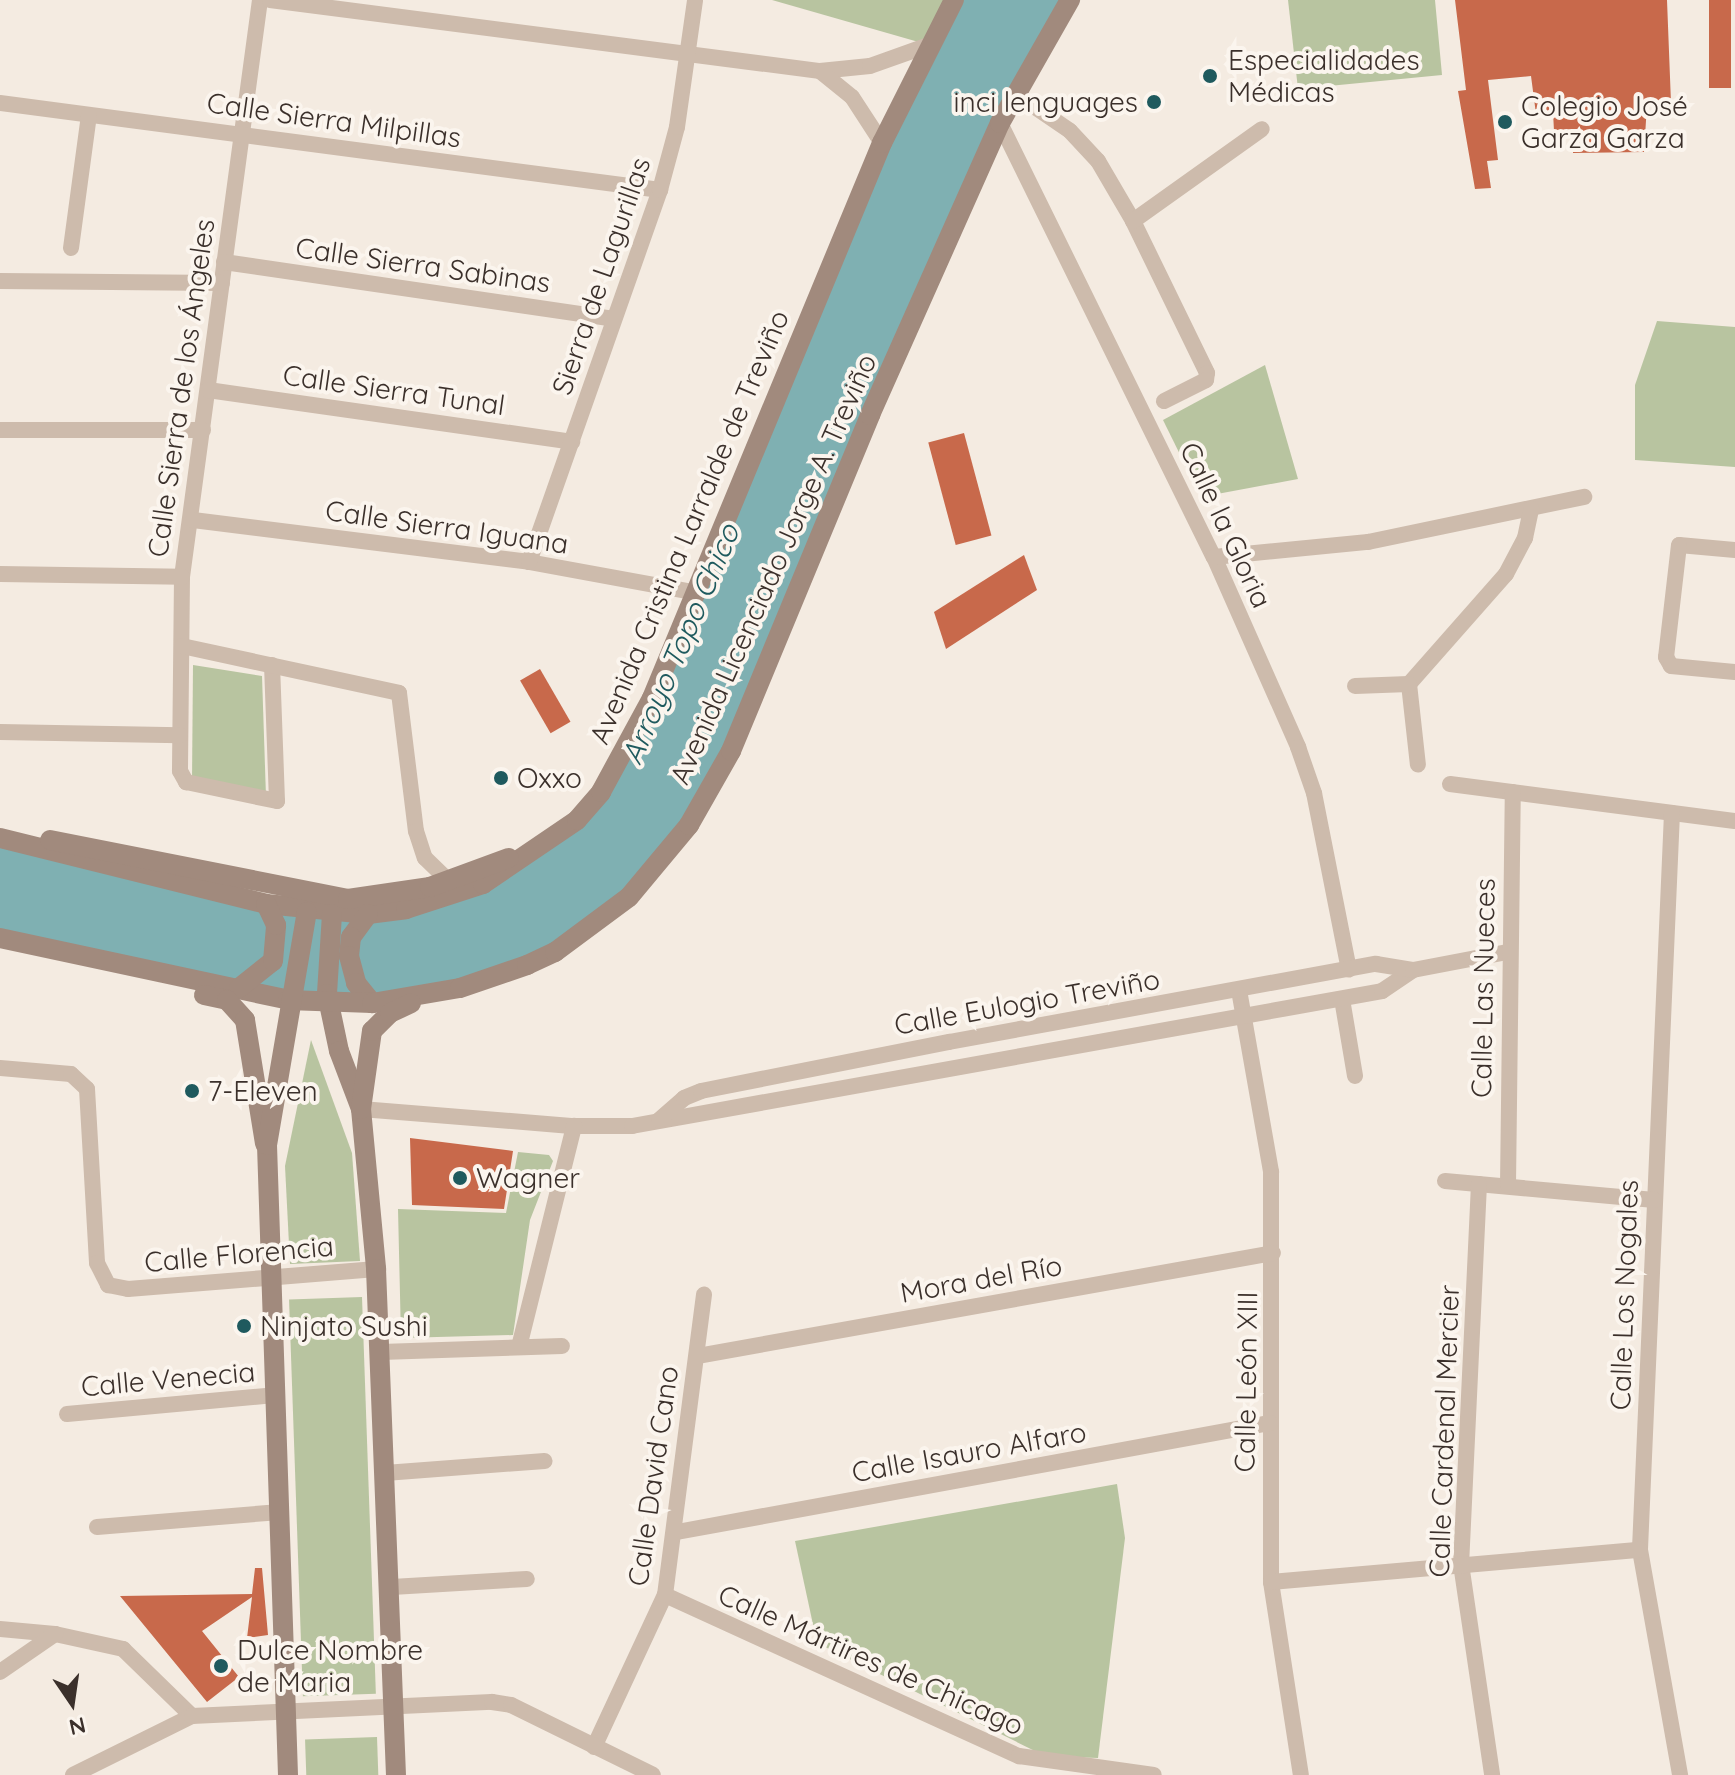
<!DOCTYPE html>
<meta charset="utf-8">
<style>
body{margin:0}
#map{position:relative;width:1735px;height:1775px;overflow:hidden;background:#f4ebe1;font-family:Quicksand,sans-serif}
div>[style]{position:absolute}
.green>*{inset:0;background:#b8c4a0;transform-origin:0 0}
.water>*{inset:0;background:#7fb0b2}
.building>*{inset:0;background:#c8694b;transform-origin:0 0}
.street>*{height:16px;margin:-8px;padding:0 8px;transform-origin:8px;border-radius:8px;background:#cdbbac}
.secondary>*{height:20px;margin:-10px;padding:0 10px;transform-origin:10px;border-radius:10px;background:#a18a7d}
.dots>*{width:22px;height:22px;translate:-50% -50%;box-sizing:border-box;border:4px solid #fbf5ee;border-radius:50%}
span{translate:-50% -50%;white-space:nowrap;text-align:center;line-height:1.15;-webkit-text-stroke:8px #fbf5ee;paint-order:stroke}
.poi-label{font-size:28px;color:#3b302b}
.left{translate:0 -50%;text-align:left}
.right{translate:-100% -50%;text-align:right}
.street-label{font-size:28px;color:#3b302b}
.water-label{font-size:30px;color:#1f5a5e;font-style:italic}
.north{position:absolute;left:32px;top:1663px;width:80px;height:80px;-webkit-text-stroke:6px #fbf5ee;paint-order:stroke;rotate:167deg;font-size:22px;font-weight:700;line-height:32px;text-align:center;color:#3b302b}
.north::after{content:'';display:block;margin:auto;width:28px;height:36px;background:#3b302b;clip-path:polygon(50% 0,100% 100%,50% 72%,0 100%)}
</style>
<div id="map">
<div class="green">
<div style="clip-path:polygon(772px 0,957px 0,929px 45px)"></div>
<div style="clip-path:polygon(1288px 0,1435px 0,1442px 75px,1298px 89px)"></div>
<div style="clip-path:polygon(1657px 321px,1735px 327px,1735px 467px,1635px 460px,1635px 385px)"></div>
<div style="clip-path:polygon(1265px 365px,1298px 479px,1201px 497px,1163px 420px)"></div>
<div style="clip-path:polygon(193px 665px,262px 676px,266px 797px,192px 782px)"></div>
<div style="clip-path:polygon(311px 1040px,352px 1153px,360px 1261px,290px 1264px,285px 1166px)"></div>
<div style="clip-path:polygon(518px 1152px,549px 1155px,553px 1161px,530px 1220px,513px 1335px,401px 1338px,398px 1209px,506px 1213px)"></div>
<div style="left:362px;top:1297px;width:397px;height:73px;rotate:88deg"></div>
<div style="clip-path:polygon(1117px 1484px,1125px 1538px,1098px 1758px,1045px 1756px,817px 1643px,795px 1541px)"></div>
<div style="left:377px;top:1737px;width:38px;height:72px;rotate:88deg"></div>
</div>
<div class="water">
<div style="clip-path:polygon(954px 0,1070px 0,1042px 44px,731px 751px,629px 897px,514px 970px,328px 1003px,0 938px,0 838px,266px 904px,462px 893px,601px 792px)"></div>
</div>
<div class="building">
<div style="clip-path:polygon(1455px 0,1667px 0,1671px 103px,1647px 105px,1644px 152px,1573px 153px,1573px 130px,1554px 131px,1553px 112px,1536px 114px,1531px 76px,1488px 80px,1498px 160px,1487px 161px,1491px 188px,1475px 189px,1458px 91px,1466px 90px)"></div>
<div style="left:1709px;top:0;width:22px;height:88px"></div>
<div style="left:964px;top:433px;width:106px;height:37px;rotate:75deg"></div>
<div style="clip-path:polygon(1024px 555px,1037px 590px,946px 649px,934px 612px)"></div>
<div style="left:540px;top:669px;width:61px;height:23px;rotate:60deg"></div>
<div style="clip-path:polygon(410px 1138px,513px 1151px,504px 1209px,412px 1205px)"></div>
<div style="clip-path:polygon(255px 1568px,262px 1568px,268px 1635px,247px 1638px,252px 1597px,202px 1631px,239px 1677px,207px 1702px,120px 1596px,252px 1594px)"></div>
</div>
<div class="street">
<div style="left:260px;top:0;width:582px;rotate:97.7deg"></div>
<div style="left:182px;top:577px;width:194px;rotate:90.6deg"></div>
<div style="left:180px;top:771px;width:13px;rotate:61deg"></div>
<div style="left:186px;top:782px;width:93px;rotate:11.8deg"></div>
<div style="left:277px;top:801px;width:136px;rotate:-92.1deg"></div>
<div style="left:270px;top:0;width:555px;rotate:7.36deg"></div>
<div style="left:820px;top:71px;width:50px;rotate:-5.7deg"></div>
<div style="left:870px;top:66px;width:63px;rotate:-19.6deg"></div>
<div style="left:820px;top:71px;width:41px;rotate:39.1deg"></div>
<div style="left:852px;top:97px;width:55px;rotate:56.9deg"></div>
<div style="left:1016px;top:94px;width:65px;rotate:34.4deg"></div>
<div style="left:1070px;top:131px;width:41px;rotate:47deg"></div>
<div style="left:1098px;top:161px;width:69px;rotate:59.7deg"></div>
<div style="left:1133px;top:221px;width:169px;rotate:64deg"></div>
<div style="left:1207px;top:373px;width:7px;rotate:98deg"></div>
<div style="left:1206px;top:380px;width:47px;rotate:153.4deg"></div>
<div style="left:0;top:103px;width:666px;rotate:7.51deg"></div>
<div style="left:1000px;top:123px;width:484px;rotate:63.8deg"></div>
<div style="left:1214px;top:557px;width:208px;rotate:66.1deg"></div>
<div style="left:1298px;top:747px;width:49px;rotate:70.8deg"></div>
<div style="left:1314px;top:793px;width:180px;rotate:78.8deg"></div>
<div style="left:1133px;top:221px;width:158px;rotate:-35.5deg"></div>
<div style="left:71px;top:248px;width:134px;rotate:-82.3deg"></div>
<div style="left:224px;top:262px;width:394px;rotate:8.3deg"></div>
<div style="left:0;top:281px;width:222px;rotate:0.5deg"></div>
<div style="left:208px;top:390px;width:368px;rotate:8.1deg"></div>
<div style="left:0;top:430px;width:203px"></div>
<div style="left:193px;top:520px;width:339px;rotate:7.1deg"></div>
<div style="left:529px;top:562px;width:167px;rotate:10.4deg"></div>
<div style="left:1735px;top:550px;width:56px;rotate:-174.9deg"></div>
<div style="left:1679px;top:545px;width:113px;rotate:96.6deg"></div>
<div style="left:1666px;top:657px;width:10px;rotate:61deg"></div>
<div style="left:1671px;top:666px;width:64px;rotate:5.4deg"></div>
<div style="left:1214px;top:557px;width:155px;rotate:-5.6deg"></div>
<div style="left:1368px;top:542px;width:221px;rotate:-11.8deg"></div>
<div style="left:529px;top:562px;width:394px;rotate:-70.6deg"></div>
<div style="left:660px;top:190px;width:65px;rotate:-74.9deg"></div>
<div style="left:677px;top:127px;width:128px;rotate:-81.9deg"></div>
<div style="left:0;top:574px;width:182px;rotate:0.9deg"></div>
<div style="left:182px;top:646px;width:222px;rotate:12.2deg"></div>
<div style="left:399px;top:693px;width:139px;rotate:83deg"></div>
<div style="left:416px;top:831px;width:28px;rotate:72deg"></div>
<div style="left:425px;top:858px;width:33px;rotate:44deg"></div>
<div style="left:1409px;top:684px;width:147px;rotate:-48.6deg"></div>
<div style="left:1506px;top:574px;width:41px;rotate:-62.2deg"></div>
<div style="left:1525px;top:538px;width:30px;rotate:-78deg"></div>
<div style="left:1409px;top:684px;width:81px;rotate:83.7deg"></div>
<div style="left:1355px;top:686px;width:54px;rotate:-2.1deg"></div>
<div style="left:0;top:732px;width:180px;rotate:1deg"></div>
<div style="left:1450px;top:784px;width:287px;rotate:7.4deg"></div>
<div style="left:1672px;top:813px;width:738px;rotate:92.49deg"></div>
<div style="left:1640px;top:1550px;width:229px;rotate:79.9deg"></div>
<div style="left:1239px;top:990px;width:185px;rotate:80deg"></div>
<div style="left:1271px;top:1172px;width:410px;rotate:90deg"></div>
<div style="left:1271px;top:1582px;width:195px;rotate:81.2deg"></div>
<div style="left:1342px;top:999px;width:78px;rotate:80.4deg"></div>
<div style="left:0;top:1068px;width:71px;rotate:4.8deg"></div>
<div style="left:71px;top:1074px;width:22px;rotate:43deg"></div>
<div style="left:87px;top:1089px;width:174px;rotate:86.7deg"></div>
<div style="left:97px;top:1263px;width:25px;rotate:63deg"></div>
<div style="left:108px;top:1285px;width:20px;rotate:11deg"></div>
<div style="left:128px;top:1289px;width:249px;rotate:-4.6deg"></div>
<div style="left:361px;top:1109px;width:214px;rotate:4.6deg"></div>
<div style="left:574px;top:1126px;width:58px"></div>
<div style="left:632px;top:1126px;width:762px;rotate:-10.2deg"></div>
<div style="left:1382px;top:991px;width:37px;rotate:-34deg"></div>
<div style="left:659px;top:1120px;width:33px;rotate:-41deg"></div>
<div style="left:684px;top:1098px;width:18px;rotate:-22deg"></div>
<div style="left:701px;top:1091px;width:253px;rotate:-11.2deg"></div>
<div style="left:949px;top:1042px;width:434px;rotate:-10.4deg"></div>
<div style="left:1376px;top:964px;width:37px;rotate:9deg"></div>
<div style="left:1413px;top:970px;width:96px;rotate:-10.8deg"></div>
<div style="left:1445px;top:1181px;width:210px;rotate:5.2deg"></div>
<div style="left:1479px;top:1184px;width:380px;rotate:92.7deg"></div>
<div style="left:1461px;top:1564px;width:213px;rotate:81.6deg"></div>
<div style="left:1508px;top:1185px;width:393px;rotate:-89.3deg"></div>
<div style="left:519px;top:1347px;width:228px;rotate:-76deg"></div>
<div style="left:381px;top:1352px;width:181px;rotate:-1.9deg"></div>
<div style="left:697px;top:1356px;width:585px;rotate:-10.14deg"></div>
<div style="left:67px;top:1414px;width:208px;rotate:-5.2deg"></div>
<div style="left:385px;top:1473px;width:160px;rotate:-4.3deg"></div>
<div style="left:97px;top:1527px;width:184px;rotate:-4.7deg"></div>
<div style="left:677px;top:1532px;width:603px;rotate:-10.42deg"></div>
<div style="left:1271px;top:1582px;width:370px;rotate:-5deg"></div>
<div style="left:392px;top:1587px;width:135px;rotate:-3.4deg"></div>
<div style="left:665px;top:1595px;width:389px;rotate:24.5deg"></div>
<div style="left:1019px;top:1756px;width:136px;rotate:8deg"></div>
<div style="left:0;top:1629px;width:55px;rotate:5.2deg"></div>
<div style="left:55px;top:1634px;width:70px;rotate:12.4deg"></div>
<div style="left:123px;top:1649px;width:96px;rotate:44.2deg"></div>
<div style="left:0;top:1672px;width:67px;rotate:-34.6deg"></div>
<div style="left:594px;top:1747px;width:168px;rotate:-65deg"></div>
<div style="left:665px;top:1595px;width:303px;rotate:-82.6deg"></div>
<div style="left:73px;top:1775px;width:133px;rotate:-26.4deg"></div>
<div style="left:192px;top:1716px;width:300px;rotate:-2.7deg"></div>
<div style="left:492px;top:1702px;width:19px;rotate:9deg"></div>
<div style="left:511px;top:1705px;width:158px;rotate:26.2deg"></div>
</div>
<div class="secondary">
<div style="left:0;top:838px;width:274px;rotate:13.9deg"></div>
<div style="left:266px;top:904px;width:102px;rotate:5.6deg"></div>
<div style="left:368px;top:914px;width:38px;rotate:-7deg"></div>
<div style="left:406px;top:909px;width:81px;rotate:-18deg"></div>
<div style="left:483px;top:884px;width:114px;rotate:-34.2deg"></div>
<div style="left:577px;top:820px;width:37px;rotate:-49deg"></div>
<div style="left:601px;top:792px;width:107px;rotate:-61.5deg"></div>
<div style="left:652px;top:698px;width:601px;rotate:-67.49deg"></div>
<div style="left:882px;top:143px;width:160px;rotate:-63.3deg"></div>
<div style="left:50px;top:840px;width:304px;rotate:11.2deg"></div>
<div style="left:348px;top:899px;width:83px;rotate:-8.3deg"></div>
<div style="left:430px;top:887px;width:84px;rotate:-20.2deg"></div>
<div style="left:332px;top:914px;width:80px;rotate:93.6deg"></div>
<div style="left:327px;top:994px;width:58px;rotate:78.1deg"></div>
<div style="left:339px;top:1051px;width:62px;rotate:69.2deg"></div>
<div style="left:361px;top:1109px;width:161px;rotate:84.6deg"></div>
<div style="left:376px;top:1269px;width:506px;rotate:87.74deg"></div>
<div style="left:368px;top:914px;width:29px;rotate:126deg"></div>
<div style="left:351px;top:937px;width:19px;rotate:96deg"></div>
<div style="left:349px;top:956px;width:28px;rotate:75deg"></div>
<div style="left:356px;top:983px;width:26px;rotate:51deg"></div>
<div style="left:0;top:938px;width:295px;rotate:12.1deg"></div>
<div style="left:288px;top:1000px;width:84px;rotate:2deg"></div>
<div style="left:372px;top:1003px;width:89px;rotate:-9.7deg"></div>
<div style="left:460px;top:988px;width:71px;rotate:-18.9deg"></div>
<div style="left:527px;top:965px;width:31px;rotate:-25deg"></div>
<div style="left:555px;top:952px;width:92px;rotate:-36.6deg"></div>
<div style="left:629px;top:897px;width:94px;rotate:-50.2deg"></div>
<div style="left:689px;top:825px;width:85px;rotate:-60.4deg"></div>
<div style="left:731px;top:751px;width:364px;rotate:-67.5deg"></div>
<div style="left:870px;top:415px;width:320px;rotate:-66deg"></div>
<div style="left:1000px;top:123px;width:142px;rotate:-60.4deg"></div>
<div style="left:239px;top:988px;width:43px;rotate:-38.5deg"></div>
<div style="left:273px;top:961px;width:36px;rotate:-85deg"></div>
<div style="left:276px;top:925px;width:23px;rotate:-115deg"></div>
<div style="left:204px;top:995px;width:24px;rotate:12deg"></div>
<div style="left:227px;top:1000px;width:27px;rotate:48deg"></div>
<div style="left:245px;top:1020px;width:125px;rotate:80.8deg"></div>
<div style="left:361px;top:1109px;width:79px;rotate:-82deg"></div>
<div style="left:372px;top:1031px;width:25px;rotate:-45deg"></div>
<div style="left:390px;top:1013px;width:23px;rotate:-25deg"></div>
<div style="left:288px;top:1775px;width:630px;rotate:-91.91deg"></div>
<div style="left:267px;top:1145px;width:236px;rotate:-80.3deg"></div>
</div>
<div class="dots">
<div style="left:1210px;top:76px;background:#1f5a5e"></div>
<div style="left:1154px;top:102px;background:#1f5a5e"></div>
<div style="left:1505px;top:122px;background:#1f5a5e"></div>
<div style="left:501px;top:778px;background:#1f5a5e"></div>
<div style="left:192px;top:1091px;background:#1f5a5e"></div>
<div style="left:460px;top:1178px;background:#1f5a5e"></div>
<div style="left:244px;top:1326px;background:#1f5a5e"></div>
<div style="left:221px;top:1666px;background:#1f5a5e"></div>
</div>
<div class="poi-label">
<span class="left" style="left:1228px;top:76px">Especialidades<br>Médicas</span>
<span class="right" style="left:1138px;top:102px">inci lenguages</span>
<span class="left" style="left:1521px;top:122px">Colegio José<br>Garza Garza</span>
<span class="left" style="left:517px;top:778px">Oxxo</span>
<span class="left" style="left:208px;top:1091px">7-Eleven</span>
<span class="left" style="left:476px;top:1178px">Wagner</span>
<span class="left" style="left:260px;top:1326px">Ninjato Sushi</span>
<span class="left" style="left:237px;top:1666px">Dulce Nombre<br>de Maria</span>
</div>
<div class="street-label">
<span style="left:334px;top:120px;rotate:8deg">Calle Sierra Milpillas</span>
<span style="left:423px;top:265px;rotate:8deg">Calle Sierra Sabinas</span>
<span style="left:601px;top:276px;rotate:-71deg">Sierra de Lagurillas</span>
<span style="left:181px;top:388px;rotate:-82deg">Calle Sierra de los Ángeles</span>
<span style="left:394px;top:390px;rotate:8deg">Calle Sierra Tunal</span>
<span style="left:1226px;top:525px;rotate:65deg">Calle la Gloria</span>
<span style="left:447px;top:527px;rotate:8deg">Calle Sierra Iguana</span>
<span style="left:689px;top:527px;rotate:-67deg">Avenida Cristina Larralde de Treviño</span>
<span style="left:773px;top:569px;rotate:-66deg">Avenida Licenciado Jorge A. Treviño</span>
<span style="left:1483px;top:988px;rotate:-89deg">Calle Las Nueces</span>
<span style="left:1027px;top:1002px;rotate:-10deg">Calle Eulogio Treviño</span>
<span style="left:239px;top:1254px;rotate:-5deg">Calle Florencia</span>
<span style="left:981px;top:1279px;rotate:-10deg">Mora del Río</span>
<span style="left:1624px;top:1295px;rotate:-88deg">Calle Los Nogales</span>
<span style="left:168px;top:1379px;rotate:-5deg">Calle Venecia</span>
<span style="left:1246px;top:1382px;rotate:-89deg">Calle León XIII</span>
<span style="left:1444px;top:1431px;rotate:-88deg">Calle Cardenal Mercier</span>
<span style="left:969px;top:1452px;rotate:-10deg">Calle Isauro Alfaro</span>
<span style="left:653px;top:1476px;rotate:-82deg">Calle David Cano</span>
<span style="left:871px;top:1660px;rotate:24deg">Calle Mártires de Chicago</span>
</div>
<div class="water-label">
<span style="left:680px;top:644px;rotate:-67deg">Arroyo Topo Chico</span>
</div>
<div class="north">N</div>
</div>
